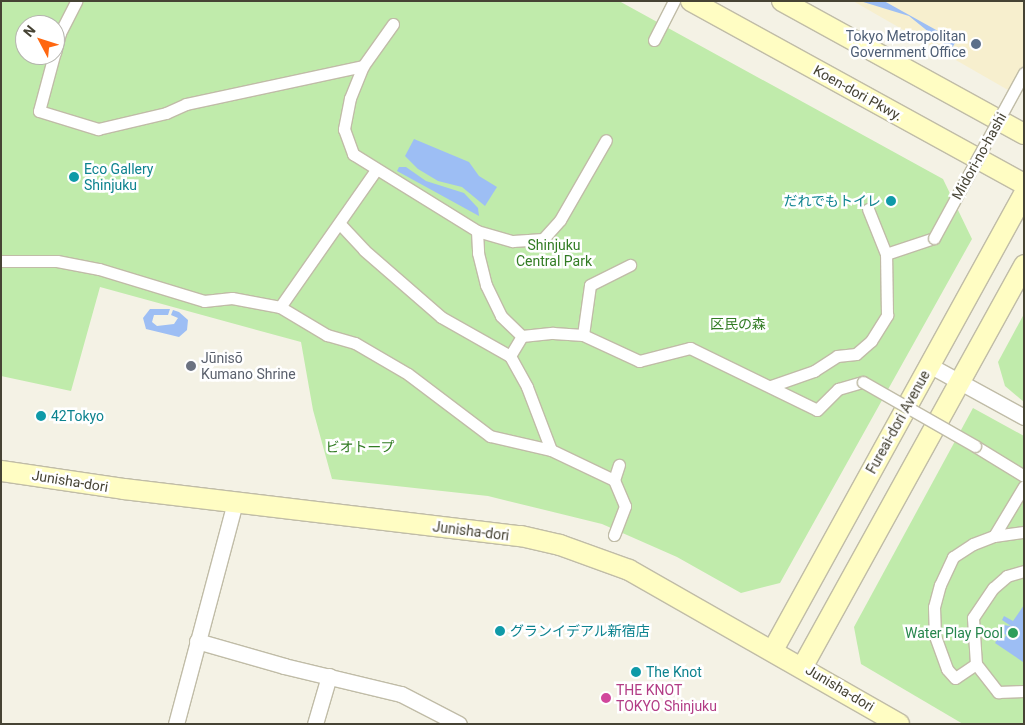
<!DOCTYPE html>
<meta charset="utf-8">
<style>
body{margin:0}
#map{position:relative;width:1025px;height:725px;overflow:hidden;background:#f4f2e5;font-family:Roboto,"Noto Sans JP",sans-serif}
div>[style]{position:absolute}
.commercial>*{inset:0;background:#f7efce}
.green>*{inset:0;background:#c0ebab}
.water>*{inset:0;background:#9dbef4}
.roads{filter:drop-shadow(1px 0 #c0bca7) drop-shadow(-1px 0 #c0bca7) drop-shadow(0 1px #c0bca7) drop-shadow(0 -1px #c0bca7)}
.pedestrian>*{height:11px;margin:-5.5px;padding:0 5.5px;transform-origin:5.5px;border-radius:5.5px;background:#fff}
.minor>*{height:15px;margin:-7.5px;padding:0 7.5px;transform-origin:7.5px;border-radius:7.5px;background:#fff}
.secondary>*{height:20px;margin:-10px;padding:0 10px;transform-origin:10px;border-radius:10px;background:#fffdc3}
.bridges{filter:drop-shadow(1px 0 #c0bca7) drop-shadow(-1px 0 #c0bca7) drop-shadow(0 1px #c0bca7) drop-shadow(0 -1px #c0bca7)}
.pedestrian-bridge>*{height:11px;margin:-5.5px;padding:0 5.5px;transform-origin:5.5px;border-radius:5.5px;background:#fff}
.dots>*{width:14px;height:14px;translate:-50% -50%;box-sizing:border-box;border:2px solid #fff;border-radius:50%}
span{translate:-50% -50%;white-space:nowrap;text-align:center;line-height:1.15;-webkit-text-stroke:5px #fff;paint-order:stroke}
.service-label{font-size:14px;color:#4e5e75}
.right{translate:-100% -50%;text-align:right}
.street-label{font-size:14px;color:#464334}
.culture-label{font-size:14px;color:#0d838f}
.left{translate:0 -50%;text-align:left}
.park-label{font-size:14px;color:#327c24}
.worship-label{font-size:14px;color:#5b616d}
.leisure-label{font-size:14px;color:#27864d}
.hotel-label{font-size:14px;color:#b23c85}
.frame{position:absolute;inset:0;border:2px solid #464334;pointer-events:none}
.north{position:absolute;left:15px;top:15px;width:50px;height:50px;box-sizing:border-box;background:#fff;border:1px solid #b5b4ae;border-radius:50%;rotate:310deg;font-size:14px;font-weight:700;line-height:20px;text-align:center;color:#464334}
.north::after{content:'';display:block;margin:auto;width:18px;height:22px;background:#ff6710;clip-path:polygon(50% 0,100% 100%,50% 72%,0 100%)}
</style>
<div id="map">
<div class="commercial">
<div style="clip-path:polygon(853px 1px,1024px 1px,1024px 86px,1008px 90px)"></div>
</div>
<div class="green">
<div style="clip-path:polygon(evenodd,1px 1px,619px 1px,943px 179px,972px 239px,780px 583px,741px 593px,677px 557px,602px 524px,488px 496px,332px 479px,313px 410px,301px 342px,100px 287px,71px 391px,1px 376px,1px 1px,25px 25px,55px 25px,55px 55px,25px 55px,25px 25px)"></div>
<div style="clip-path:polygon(1024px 314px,1024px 402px,1005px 386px,998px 362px)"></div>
<div style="clip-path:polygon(973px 408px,1024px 436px,1024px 724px,963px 724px,861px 664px,854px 627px)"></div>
</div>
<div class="water">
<div style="clip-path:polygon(860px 1px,884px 1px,956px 41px,951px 50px,909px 16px)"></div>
<div style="clip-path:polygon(414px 139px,469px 162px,479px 176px,497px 187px,485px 206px,462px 187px,438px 181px,418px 169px,405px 156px)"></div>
<div style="clip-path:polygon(399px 167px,406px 167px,426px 181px,464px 193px,478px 208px,479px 216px,397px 171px)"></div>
<div style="clip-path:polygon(150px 309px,170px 309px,168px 315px,154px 315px,152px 322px,157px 326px,174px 324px,178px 318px,171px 315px,173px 310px,179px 312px,188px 320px,187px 330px,179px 337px,146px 329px,143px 318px)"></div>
<div style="clip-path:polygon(1024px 605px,1024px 661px,1023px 662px,995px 643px,999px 636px,1004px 639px,1006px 635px,999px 631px,1003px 625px,1011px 626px,1002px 620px,1004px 616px,1013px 621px)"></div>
</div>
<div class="roads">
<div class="pedestrian">
<div style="left:393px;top:24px;width:52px;rotate:125.5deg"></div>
<div style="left:363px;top:66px;width:35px;rotate:112deg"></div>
<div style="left:350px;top:98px;width:32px;rotate:101deg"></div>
<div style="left:344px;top:129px;width:27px;rotate:70deg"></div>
<div style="left:353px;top:154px;width:146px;rotate:31.8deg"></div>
<div style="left:477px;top:231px;width:37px;rotate:16deg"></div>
<div style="left:513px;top:241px;width:30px;rotate:-4deg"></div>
<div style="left:543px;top:239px;width:25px;rotate:-48deg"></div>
<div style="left:560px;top:220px;width:92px;rotate:-60.1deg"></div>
<div style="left:654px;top:40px;width:44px;rotate:-62.9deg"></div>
<div style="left:55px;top:53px;width:21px;rotate:-76deg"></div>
<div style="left:60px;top:33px;width:36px;rotate:-63deg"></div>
<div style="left:54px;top:55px;width:58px;rotate:105deg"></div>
<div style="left:39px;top:111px;width:62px;rotate:17deg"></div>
<div style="left:98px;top:129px;width:70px;rotate:-13.2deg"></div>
<div style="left:166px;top:113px;width:22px;rotate:-24deg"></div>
<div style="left:186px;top:104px;width:181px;rotate:-12.1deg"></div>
<div style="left:868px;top:209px;width:48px;rotate:68.2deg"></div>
<div style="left:886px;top:254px;width:51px;rotate:-18.4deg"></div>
<div style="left:340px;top:224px;width:35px;rotate:47deg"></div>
<div style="left:364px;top:250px;width:102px;rotate:41deg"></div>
<div style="left:441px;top:317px;width:79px;rotate:29.5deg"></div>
<div style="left:510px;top:356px;width:35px;rotate:61deg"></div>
<div style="left:527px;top:387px;width:67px;rotate:69.1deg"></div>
<div style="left:477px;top:231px;width:22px;rotate:87deg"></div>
<div style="left:478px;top:253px;width:33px;rotate:76deg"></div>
<div style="left:486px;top:285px;width:34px;rotate:64deg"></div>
<div style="left:501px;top:316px;width:29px;rotate:44deg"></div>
<div style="left:522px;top:336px;width:31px;rotate:-6deg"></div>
<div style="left:553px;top:333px;width:30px;rotate:4deg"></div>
<div style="left:583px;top:335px;width:62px;rotate:24.9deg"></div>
<div style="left:639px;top:361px;width:53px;rotate:-14.3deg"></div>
<div style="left:690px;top:348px;width:141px;rotate:26deg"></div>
<div style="left:817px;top:410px;width:30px;rotate:-45deg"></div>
<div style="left:838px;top:389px;width:26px;rotate:-16deg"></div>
<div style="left:1px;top:261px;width:56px"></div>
<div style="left:57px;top:261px;width:43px;rotate:10.8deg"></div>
<div style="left:99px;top:269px;width:110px;rotate:16.9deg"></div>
<div style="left:204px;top:301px;width:28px;rotate:-6deg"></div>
<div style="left:232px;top:298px;width:49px;rotate:10.6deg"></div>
<div style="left:280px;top:307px;width:55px;rotate:30.8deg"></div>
<div style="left:327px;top:335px;width:29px;rotate:16deg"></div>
<div style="left:355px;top:343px;width:61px;rotate:30.3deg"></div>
<div style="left:408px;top:374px;width:103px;rotate:37.1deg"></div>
<div style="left:490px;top:436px;width:63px;rotate:12.9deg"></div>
<div style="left:551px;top:450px;width:70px;rotate:25.5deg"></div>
<div style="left:280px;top:307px;width:167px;rotate:-55deg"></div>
<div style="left:583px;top:335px;width:50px;rotate:-82deg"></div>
<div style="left:590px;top:285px;width:45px;rotate:-26.6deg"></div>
<div style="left:510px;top:356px;width:23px;rotate:-59deg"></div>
<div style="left:771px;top:386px;width:46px;rotate:-19.2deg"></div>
<div style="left:814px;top:371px;width:27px;rotate:-33deg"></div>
<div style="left:837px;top:356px;width:19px;rotate:-6deg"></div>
<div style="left:856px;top:354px;width:20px;rotate:-41deg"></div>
<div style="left:871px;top:341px;width:31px;rotate:-58deg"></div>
<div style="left:887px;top:315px;width:61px;rotate:-90.9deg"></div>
<div style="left:975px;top:446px;width:57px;rotate:31.5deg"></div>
<div style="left:614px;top:535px;width:31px;rotate:-69deg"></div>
<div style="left:625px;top:506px;width:28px;rotate:-113deg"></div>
<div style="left:614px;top:480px;width:16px;rotate:-72deg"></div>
<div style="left:994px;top:536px;width:58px;rotate:-59deg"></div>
<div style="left:1024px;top:571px;width:18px;rotate:164deg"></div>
<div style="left:1007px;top:576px;width:18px;rotate:139deg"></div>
<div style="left:993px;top:588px;width:36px;rotate:124deg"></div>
<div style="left:973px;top:618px;width:46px;rotate:86.3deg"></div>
<div style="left:976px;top:664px;width:36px;rotate:52deg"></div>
<div style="left:998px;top:692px;width:26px;rotate:-2deg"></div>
<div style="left:976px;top:664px;width:25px;rotate:146deg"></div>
<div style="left:955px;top:678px;width:12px;rotate:-132deg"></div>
<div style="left:947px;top:669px;width:35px;rotate:-110deg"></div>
<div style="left:935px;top:636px;width:29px;rotate:-92deg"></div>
<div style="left:934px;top:607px;width:23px;rotate:-75deg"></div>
<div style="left:940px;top:585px;width:31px;rotate:-65deg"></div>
<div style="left:953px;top:557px;width:24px;rotate:-33deg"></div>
<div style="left:973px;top:544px;width:22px;rotate:-21deg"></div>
<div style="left:994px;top:536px;width:30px;rotate:-8deg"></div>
</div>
<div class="minor">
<div style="left:929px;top:365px;width:108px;rotate:28.7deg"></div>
<div style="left:197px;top:641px;width:91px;rotate:16deg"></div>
<div style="left:284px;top:666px;width:120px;rotate:13.5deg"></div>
<div style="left:401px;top:694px;width:65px;rotate:27.3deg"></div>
<div style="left:176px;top:724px;width:230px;rotate:-75.1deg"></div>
<div style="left:315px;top:724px;width:50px;rotate:-73.7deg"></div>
</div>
<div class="secondary">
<div style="left:691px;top:1px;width:380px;rotate:28.8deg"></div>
<div style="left:782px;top:1px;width:276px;rotate:28.8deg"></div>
<div style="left:1px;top:471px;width:124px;rotate:8.3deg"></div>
<div style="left:124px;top:489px;width:400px;rotate:6.8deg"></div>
<div style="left:521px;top:536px;width:40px;rotate:13deg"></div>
<div style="left:560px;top:545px;width:73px;rotate:19.9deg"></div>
<div style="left:629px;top:570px;width:311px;rotate:29.7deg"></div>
<div style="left:773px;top:650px;width:521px;rotate:-61.17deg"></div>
<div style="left:803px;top:666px;width:458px;rotate:-61.1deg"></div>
</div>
</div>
<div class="bridges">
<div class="pedestrian-bridge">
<div style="left:934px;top:238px;width:188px;rotate:-61.4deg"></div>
<div style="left:863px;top:382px;width:129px;rotate:29.7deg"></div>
</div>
</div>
<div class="dots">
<div style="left:976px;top:44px;background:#5c6f8a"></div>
<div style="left:74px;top:177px;background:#0f9aa8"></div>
<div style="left:891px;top:201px;background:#0f9aa8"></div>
<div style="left:191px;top:366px;background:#6b7280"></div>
<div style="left:41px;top:416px;background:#0f9aa8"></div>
<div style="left:500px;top:631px;background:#0f9aa8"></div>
<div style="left:1013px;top:633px;background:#2e9e5b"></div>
<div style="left:636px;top:672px;background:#0f9aa8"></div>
<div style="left:606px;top:698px;background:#d1479c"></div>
</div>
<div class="service-label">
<span class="right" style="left:966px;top:44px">Tokyo Metropolitan<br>Government Office</span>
</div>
<div class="street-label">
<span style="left:858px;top:93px;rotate:29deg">Koen-dori Pkwy.</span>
<span style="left:979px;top:156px;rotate:-61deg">Midori-no-hashi</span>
<span style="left:898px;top:422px;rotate:-61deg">Fureai-dori Avenue</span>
<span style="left:70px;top:481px;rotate:9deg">Junisha-dori</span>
<span style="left:471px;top:531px;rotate:7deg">Junisha-dori</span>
<span style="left:840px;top:688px;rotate:31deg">Junisha-dori</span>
</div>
<div class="culture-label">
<span class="left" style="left:84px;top:177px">Eco Gallery<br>Shinjuku</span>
<span class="right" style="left:881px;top:201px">だれでもトイレ</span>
<span class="left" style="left:51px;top:416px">42Tokyo</span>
<span class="left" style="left:510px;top:631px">グランイデアル新宿店</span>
<span class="left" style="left:646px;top:672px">The Knot</span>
</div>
<div class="park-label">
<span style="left:554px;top:253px">Shinjuku<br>Central Park</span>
<span style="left:738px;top:324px">区民の森</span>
<span style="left:360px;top:447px">ビオトープ</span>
</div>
<div class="worship-label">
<span class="left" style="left:201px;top:366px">Jūnisō<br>Kumano Shrine</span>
</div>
<div class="leisure-label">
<span class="right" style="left:1003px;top:633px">Water Play Pool</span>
</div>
<div class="hotel-label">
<span class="left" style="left:616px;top:698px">THE KNOT<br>TOKYO Shinjuku</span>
</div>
<div class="frame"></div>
<div class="north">N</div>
</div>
